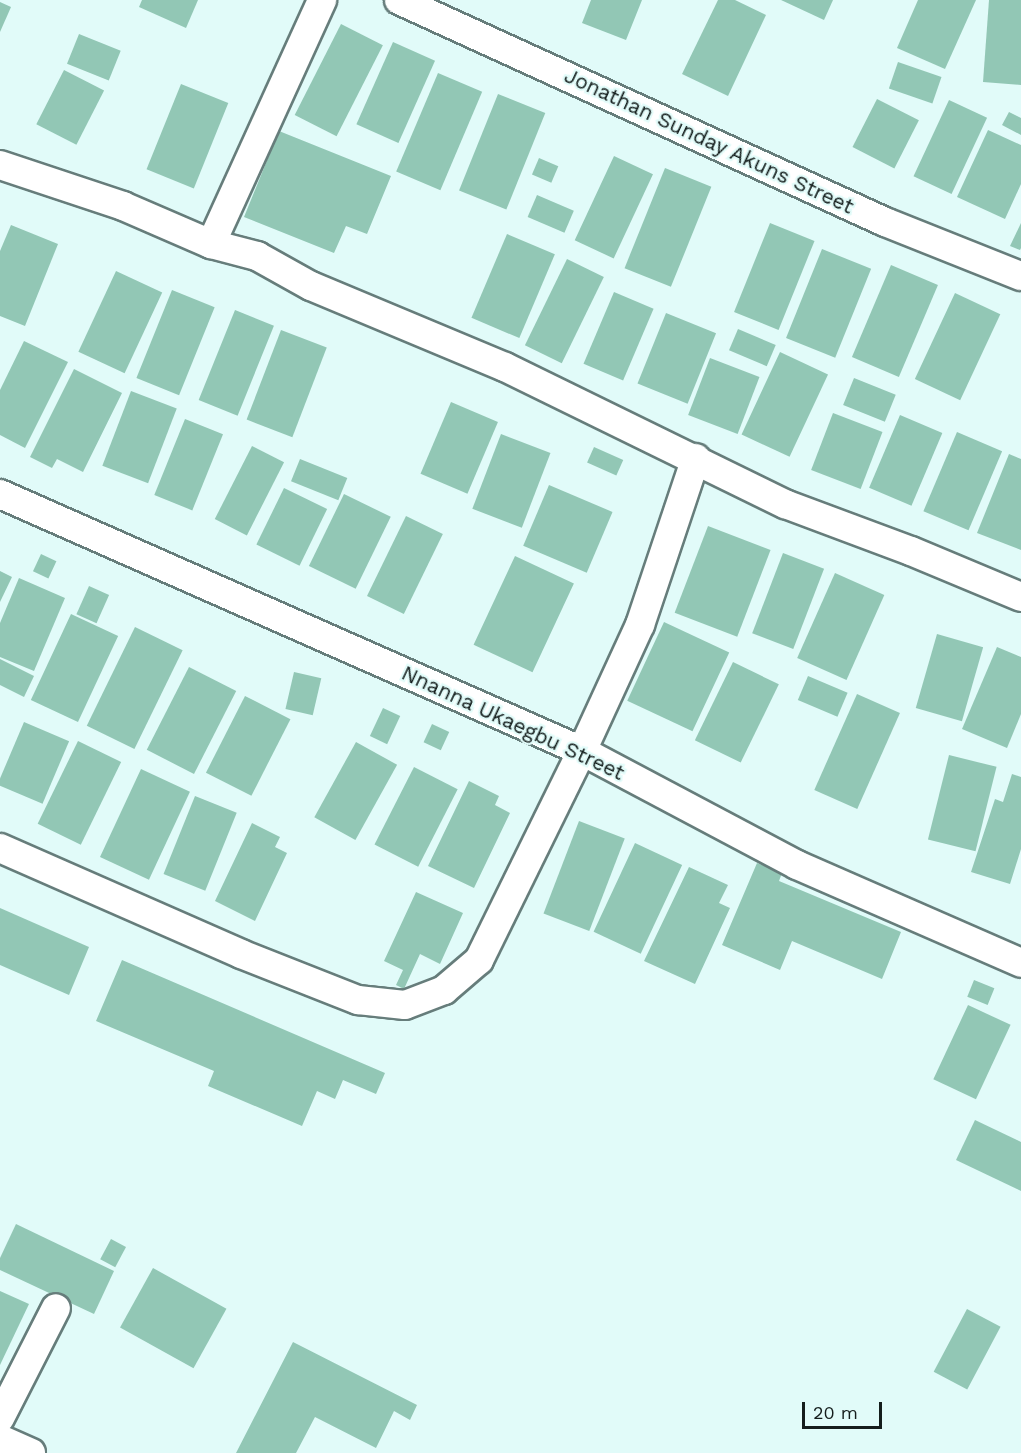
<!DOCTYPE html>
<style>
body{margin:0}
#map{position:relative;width:1021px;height:1453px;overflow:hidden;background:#e1fbf9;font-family:"Work Sans",sans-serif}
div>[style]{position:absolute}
.building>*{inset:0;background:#92c7b5;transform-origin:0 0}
.roads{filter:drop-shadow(2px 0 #667d7b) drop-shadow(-2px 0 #667d7b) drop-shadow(0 2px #667d7b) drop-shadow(0 -2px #667d7b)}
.minor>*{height:28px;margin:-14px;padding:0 14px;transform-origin:14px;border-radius:14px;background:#fff}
span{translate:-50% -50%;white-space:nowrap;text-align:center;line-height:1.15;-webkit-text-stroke:4.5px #e1fbf9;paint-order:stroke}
.street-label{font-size:21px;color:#141d1c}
.scale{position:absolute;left:802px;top:1402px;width:80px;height:27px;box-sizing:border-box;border:3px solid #141d1c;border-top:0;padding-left:8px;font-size:18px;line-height:21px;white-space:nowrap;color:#141d1c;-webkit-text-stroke:4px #e1fbf9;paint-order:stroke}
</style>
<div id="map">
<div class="building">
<div style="clip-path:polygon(142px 0,198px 0,186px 28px,139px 7px)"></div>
<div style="clip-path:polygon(591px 0,642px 0,626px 40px,582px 23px)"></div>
<div style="clip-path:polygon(718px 0,735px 0,766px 15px,728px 96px,682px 74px)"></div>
<div style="clip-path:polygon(781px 0,833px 0,824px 20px)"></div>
<div style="clip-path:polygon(918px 0,976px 0,945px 69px,897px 48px)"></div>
<div style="clip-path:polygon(989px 0,1021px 0,1021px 85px,983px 82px)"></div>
<div style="clip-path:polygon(0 2px,11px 7px,0 32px)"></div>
<div style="left:341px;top:24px;width:47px;height:102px;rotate:27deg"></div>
<div style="left:79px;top:34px;width:45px;height:32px;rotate:22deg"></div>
<div style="left:393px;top:42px;width:46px;height:90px;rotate:24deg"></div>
<div style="left:898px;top:62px;width:46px;height:28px;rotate:19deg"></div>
<div style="left:64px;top:70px;width:45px;height:61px;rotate:27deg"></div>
<div style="left:438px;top:73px;width:48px;height:107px;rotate:23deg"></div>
<div style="left:181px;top:84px;width:51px;height:92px;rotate:22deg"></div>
<div style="left:498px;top:94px;width:51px;height:104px;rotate:22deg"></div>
<div style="left:877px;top:99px;width:47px;height:54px;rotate:27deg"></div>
<div style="left:949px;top:100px;width:42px;height:84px;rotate:25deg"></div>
<div style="clip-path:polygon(1009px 112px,1021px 118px,1021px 135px,1002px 125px)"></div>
<div style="clip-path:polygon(988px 130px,1021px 145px,1021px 184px,1005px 219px,957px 197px)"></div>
<div style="clip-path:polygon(279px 131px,391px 176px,367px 234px,346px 226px,334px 253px,244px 217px)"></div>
<div style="left:614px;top:156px;width:43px;height:93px;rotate:25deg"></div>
<div style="left:539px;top:158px;width:21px;height:18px;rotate:23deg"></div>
<div style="left:665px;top:168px;width:50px;height:108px;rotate:22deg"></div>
<div style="left:537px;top:195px;width:40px;height:24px;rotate:23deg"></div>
<div style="left:770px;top:223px;width:48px;height:96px;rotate:22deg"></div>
<div style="clip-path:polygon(1021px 223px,1021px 248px,1020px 250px,1010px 246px)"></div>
<div style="clip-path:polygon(11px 225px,58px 244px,25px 326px,0 316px,0 251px)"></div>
<div style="left:507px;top:234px;width:52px;height:91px;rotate:23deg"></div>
<div style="left:822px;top:249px;width:53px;height:96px;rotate:22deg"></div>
<div style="left:567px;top:259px;width:41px;height:96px;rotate:26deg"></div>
<div style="left:891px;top:265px;width:51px;height:100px;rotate:23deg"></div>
<div style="left:116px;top:271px;width:51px;height:89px;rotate:25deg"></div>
<div style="left:172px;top:290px;width:46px;height:95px;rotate:22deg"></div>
<div style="left:614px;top:292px;width:43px;height:78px;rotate:23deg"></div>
<div style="left:955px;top:293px;width:50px;height:95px;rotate:25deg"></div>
<div style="left:235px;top:310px;width:42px;height:97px;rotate:22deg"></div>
<div style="left:666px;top:313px;width:54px;height:76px;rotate:22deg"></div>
<div style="left:738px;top:329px;width:41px;height:23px;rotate:23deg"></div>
<div style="left:281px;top:330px;width:49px;height:96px;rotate:21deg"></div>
<div style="clip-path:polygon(24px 341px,68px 362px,25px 448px,0 435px,0 390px)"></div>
<div style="left:780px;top:352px;width:53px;height:91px;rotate:25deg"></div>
<div style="left:710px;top:358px;width:53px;height:61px;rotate:21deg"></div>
<div style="clip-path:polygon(74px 369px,122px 393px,83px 472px,57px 459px,52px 468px,30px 457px)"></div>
<div style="left:854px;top:378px;width:45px;height:29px;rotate:22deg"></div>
<div style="left:131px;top:391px;width:49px;height:80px;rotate:21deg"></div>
<div style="left:451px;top:402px;width:51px;height:78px;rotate:23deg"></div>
<div style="left:833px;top:413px;width:53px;height:61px;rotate:21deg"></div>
<div style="left:900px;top:415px;width:46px;height:79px;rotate:23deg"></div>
<div style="left:185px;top:419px;width:41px;height:82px;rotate:22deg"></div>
<div style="left:957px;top:432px;width:49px;height:86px;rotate:23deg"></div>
<div style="left:501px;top:434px;width:53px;height:80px;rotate:21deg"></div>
<div style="left:252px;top:446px;width:36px;height:82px;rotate:27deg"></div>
<div style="left:594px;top:447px;width:32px;height:17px;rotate:24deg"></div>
<div style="clip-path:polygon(1009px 454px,1021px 459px,1021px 550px,977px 533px)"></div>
<div style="left:300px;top:459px;width:51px;height:24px;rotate:22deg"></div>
<div style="left:549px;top:485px;width:69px;height:66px;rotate:23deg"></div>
<div style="left:284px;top:488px;width:48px;height:63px;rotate:26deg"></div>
<div style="left:344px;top:494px;width:52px;height:80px;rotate:26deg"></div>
<div style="left:406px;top:516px;width:41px;height:89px;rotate:26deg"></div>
<div style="left:708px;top:526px;width:67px;height:93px;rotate:21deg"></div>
<div style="left:783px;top:553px;width:44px;height:86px;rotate:21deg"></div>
<div style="left:41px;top:554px;width:17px;height:19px;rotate:25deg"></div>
<div style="left:515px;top:556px;width:65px;height:98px;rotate:25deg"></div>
<div style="clip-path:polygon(0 571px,12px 577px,0 602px)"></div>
<div style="left:835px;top:573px;width:54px;height:93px;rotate:24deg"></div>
<div style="clip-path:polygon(19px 578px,65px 598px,34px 671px,0 657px,0 623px)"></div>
<div style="left:89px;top:586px;width:22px;height:31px;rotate:24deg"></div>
<div style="left:71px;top:614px;width:52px;height:95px;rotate:25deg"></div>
<div style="left:664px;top:622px;width:72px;height:87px;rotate:25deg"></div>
<div style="left:135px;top:627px;width:53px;height:110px;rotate:26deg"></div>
<div style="left:937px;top:634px;width:48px;height:77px;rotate:16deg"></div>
<div style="clip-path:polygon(997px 647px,1021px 657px,1021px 714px,1007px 748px,962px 729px)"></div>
<div style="clip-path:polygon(0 659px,34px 676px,24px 697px,0 685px)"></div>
<div style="left:733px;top:662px;width:51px;height:87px;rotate:26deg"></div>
<div style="left:189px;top:667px;width:53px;height:93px;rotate:27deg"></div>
<div style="left:294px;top:672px;width:28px;height:38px;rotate:13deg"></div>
<div style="left:808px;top:676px;width:43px;height:26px;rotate:23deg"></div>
<div style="left:857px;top:694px;width:47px;height:105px;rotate:24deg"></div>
<div style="left:245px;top:696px;width:51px;height:86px;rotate:27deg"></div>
<div style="left:383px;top:708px;width:19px;height:31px;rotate:25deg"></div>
<div style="left:24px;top:722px;width:49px;height:68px;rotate:23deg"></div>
<div style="left:432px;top:724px;width:19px;height:20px;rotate:25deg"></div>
<div style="left:78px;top:741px;width:48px;height:92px;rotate:26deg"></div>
<div style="left:356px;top:742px;width:47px;height:86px;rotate:29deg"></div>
<div style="left:949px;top:755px;width:49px;height:87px;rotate:14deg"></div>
<div style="left:414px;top:767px;width:49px;height:87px;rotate:27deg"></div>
<div style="left:141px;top:769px;width:54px;height:97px;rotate:25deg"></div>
<div style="clip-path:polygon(1012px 774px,1021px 777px,1021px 849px,1010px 884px,971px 872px,995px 799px,1003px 802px)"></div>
<div style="clip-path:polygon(469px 781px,499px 796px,495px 805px,510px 813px,474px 888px,428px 866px)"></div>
<div style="left:195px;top:796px;width:45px;height:84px;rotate:22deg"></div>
<div style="left:579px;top:821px;width:49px;height:99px;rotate:21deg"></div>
<div style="clip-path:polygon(252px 823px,280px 837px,275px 847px,287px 853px,255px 921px,215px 901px)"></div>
<div style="left:635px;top:843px;width:52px;height:98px;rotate:25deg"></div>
<div style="clip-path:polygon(757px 863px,782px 873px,779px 881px,901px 932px,882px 979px,792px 941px,780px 970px,722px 945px)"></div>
<div style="clip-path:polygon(689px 867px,728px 885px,719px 903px,730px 908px,695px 984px,644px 961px)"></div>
<div style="clip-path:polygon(416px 892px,463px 913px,440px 964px,420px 954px,404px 989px,396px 985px,403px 970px,384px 961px)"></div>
<div style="clip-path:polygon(0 908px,89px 947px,69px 995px,0 965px)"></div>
<div style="clip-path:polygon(122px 960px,385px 1073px,376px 1094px,343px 1080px,335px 1099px,317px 1091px,302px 1126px,208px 1086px,214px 1071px,96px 1021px)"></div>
<div style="left:974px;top:980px;width:22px;height:18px;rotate:22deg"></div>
<div style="left:968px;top:1005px;width:47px;height:82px;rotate:25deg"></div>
<div style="clip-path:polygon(975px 1120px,1021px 1142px,1021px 1191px,956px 1160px)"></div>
<div style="clip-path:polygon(16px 1224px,114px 1271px,94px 1314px,0 1270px,0 1258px)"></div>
<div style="left:111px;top:1239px;width:17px;height:23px;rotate:28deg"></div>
<div style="left:153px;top:1268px;width:84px;height:68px;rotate:29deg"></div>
<div style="clip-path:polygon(0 1291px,29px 1304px,0 1365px)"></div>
<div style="left:967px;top:1309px;width:38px;height:71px;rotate:28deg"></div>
<div style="clip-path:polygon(293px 1342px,417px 1405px,410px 1420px,394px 1411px,376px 1448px,315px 1417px,296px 1453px,236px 1453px)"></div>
</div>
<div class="roads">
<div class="minor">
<div style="left:399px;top:0;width:534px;rotate:24.55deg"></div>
<div style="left:885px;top:222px;width:146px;rotate:21.7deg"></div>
<div style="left:0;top:165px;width:130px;rotate:18.4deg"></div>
<div style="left:123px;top:206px;width:96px;rotate:23.4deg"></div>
<div style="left:211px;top:244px;width:48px;rotate:14.6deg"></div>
<div style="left:257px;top:256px;width:62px;rotate:29.1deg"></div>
<div style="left:311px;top:286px;width:210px;rotate:22.7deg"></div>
<div style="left:505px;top:367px;width:312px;rotate:26.1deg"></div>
<div style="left:785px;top:504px;width:134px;rotate:20.5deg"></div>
<div style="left:911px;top:551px;width:119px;rotate:22.7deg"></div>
<div style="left:211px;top:244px;width:268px;rotate:-65.5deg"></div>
<div style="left:0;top:494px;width:636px;rotate:23.83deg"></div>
<div style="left:582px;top:751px;width:243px;rotate:27.9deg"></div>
<div style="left:797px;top:865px;width:244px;rotate:23.6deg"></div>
<div style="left:0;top:848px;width:263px;rotate:23.7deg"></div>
<div style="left:241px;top:954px;width:126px;rotate:21.5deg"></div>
<div style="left:358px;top:1000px;width:47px;rotate:6.1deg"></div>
<div style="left:405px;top:1005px;width:42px;rotate:-21deg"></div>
<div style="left:444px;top:990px;width:46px;rotate:-40.6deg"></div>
<div style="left:479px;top:960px;width:233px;rotate:-63.8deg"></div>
<div style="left:582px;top:751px;width:139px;rotate:-65.3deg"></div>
<div style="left:640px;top:625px;width:176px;rotate:-71.5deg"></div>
<div style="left:0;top:1418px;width:123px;rotate:-63deg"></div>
<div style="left:0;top:1439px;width:34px;rotate:24deg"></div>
</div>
</div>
<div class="street-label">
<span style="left:709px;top:141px;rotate:25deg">Jonathan Sunday Akuns Street</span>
<span style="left:513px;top:723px;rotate:25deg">Nnanna Ukaegbu Street</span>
</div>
<div class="scale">20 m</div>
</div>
